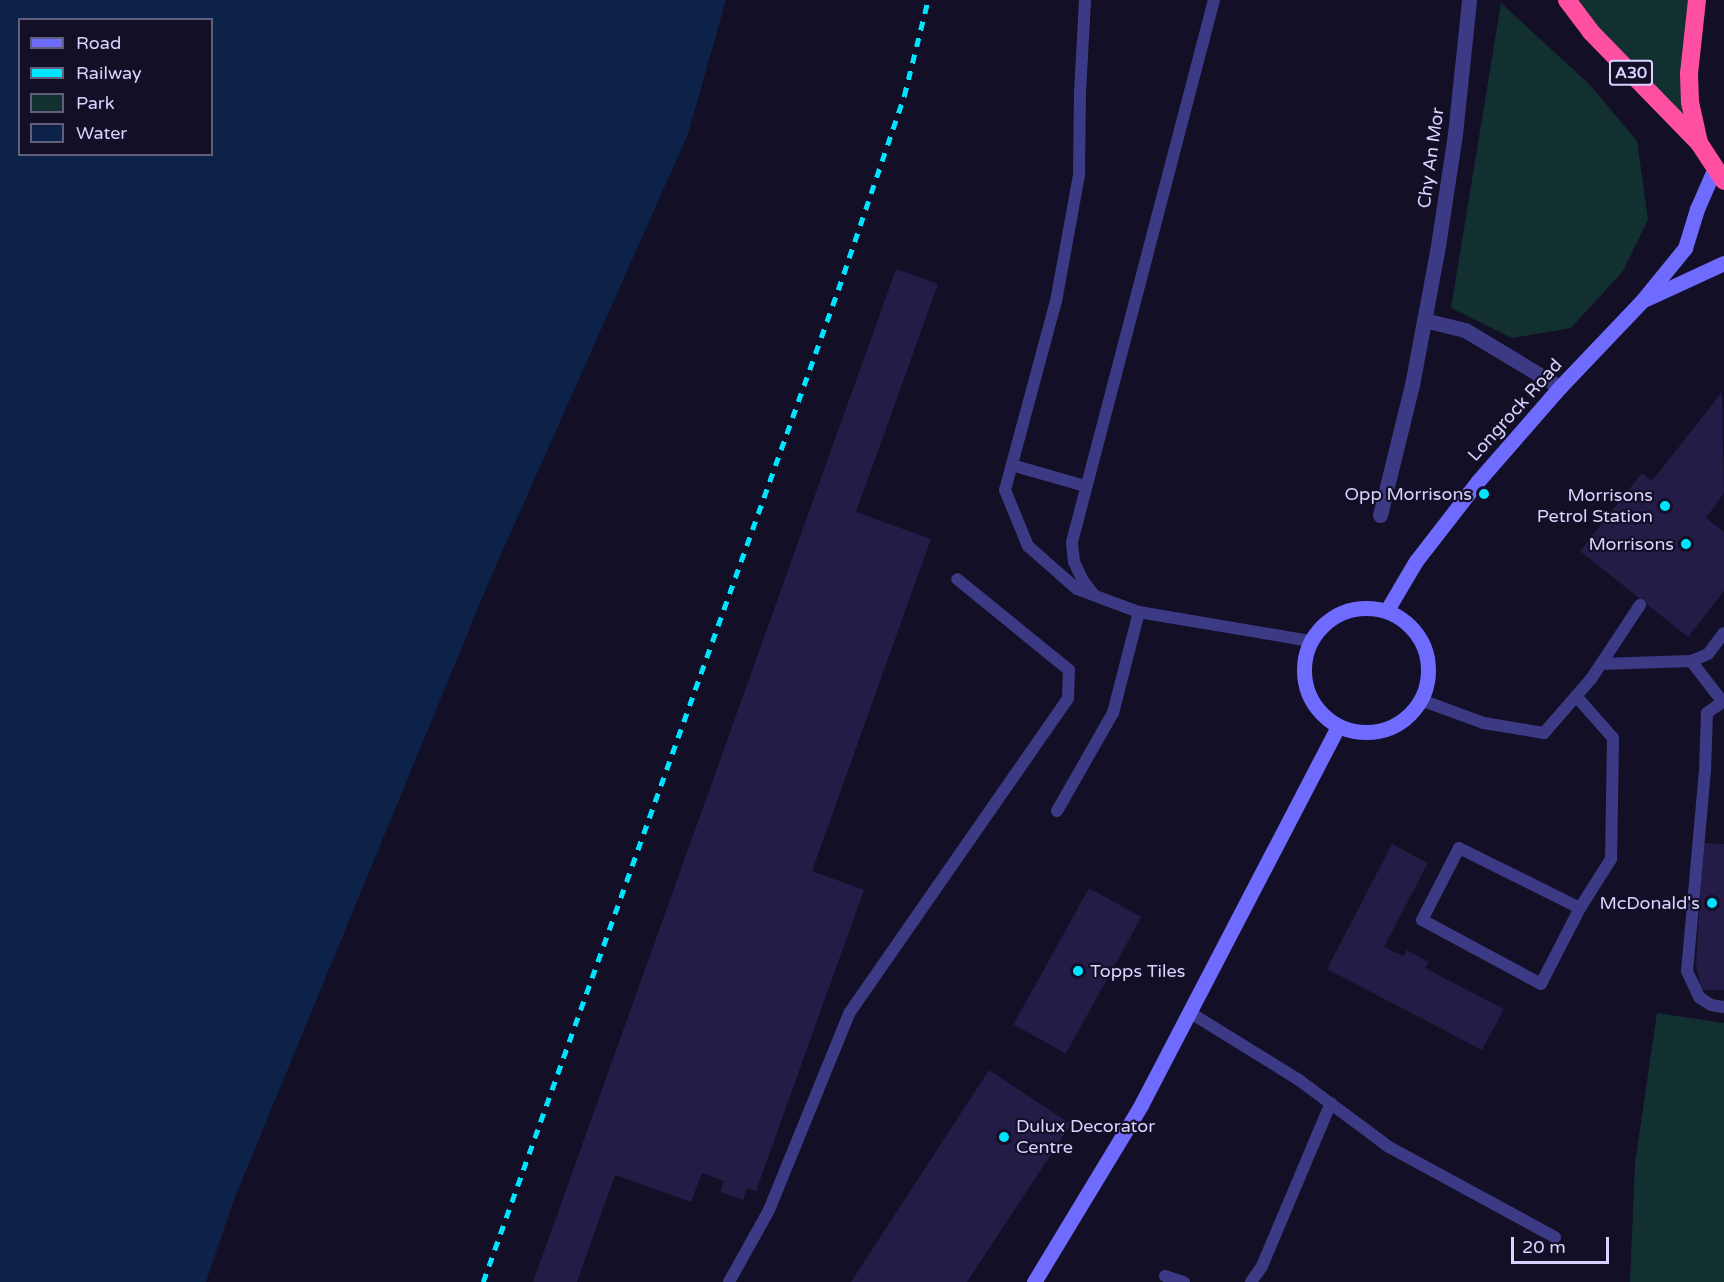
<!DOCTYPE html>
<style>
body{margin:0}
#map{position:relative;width:1724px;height:1282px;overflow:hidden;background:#130f26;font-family:"Varela Round",sans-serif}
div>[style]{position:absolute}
.green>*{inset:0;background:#12302f}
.water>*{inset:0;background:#0c2248}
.building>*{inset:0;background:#241b47;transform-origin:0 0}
.lane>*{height:12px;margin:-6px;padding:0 6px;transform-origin:6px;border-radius:6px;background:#3d3a85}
.street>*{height:15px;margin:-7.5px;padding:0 7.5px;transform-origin:7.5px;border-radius:7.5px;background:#3d3a85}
.secondary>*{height:15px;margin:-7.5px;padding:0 7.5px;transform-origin:7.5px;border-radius:7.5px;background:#6f6bff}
.secondary>.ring{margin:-7.5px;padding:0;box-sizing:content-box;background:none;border:15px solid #6f6bff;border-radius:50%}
.highway>*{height:18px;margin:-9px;padding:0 9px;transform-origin:9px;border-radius:9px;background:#ff4fa3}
.rail>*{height:4.5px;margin-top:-2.25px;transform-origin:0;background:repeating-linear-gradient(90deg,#00e5ff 0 9px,transparent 0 17px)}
.dots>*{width:16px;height:16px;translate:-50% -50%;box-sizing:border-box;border:3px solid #130f26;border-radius:50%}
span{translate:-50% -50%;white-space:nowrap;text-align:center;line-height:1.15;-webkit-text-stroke:4.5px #130f26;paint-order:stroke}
.shield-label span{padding:2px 4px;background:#130f26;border:2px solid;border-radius:4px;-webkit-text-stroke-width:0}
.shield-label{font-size:16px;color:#d9d4ff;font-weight:700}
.street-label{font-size:18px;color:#d9d4ff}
.poi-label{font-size:18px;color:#d9d4ff}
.right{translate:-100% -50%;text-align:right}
.left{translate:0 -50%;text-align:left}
.legend{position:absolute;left:18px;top:18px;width:195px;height:138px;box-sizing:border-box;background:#130f26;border:2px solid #625e7d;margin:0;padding:8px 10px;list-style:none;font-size:18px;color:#d9d4ff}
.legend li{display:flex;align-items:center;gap:12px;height:30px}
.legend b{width:30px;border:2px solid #625e7d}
.scale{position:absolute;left:1511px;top:1237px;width:98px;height:27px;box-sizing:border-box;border:3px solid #d9d4ff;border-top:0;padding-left:8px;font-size:18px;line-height:21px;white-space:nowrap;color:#d9d4ff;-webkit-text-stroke:4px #130f26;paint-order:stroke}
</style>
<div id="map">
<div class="green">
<div style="clip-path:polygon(1567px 0,1697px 0,1699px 143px)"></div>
<div style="clip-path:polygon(1501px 3px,1589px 84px,1637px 141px,1648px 220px,1623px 271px,1571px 328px,1512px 338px,1451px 308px)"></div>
<div style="clip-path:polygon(1657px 1013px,1724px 1023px,1724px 1282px,1630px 1282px,1635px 1163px)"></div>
</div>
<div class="water">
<div style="clip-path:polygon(evenodd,0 0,726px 0,688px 134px,490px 579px,233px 1202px,206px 1282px,0 1282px,0 0,20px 20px,212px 20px,212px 154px,20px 154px,20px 20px)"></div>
</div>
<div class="building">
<div style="clip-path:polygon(896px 269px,938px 284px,856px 512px,931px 539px,812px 871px,864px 890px,756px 1191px,747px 1188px,743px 1200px,720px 1192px,724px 1181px,702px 1173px,691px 1202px,615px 1175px,577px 1282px,533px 1282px)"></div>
<div style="clip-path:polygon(1722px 392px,1724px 493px,1706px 518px,1724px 532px,1724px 591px,1688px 637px,1580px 551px,1642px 473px,1652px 481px)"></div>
<div style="clip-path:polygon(1703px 843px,1724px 844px,1724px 990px,1701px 990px,1696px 963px)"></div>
<div style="clip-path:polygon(1392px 844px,1428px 863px,1384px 947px,1403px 956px,1407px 950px,1429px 962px,1425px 968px,1504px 1009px,1482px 1050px,1327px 969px)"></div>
<div style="left:1089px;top:888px;width:60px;height:156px;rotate:29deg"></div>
<div style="clip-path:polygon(989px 1070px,1071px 1124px,967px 1282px,851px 1282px)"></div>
</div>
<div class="lane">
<div style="left:1085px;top:0;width:91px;rotate:93.1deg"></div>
<div style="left:1080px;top:91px;width:84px;rotate:90.7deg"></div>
<div style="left:1079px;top:175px;width:128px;rotate:100.3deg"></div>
<div style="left:1056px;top:301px;width:196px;rotate:105.1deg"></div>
<div style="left:1005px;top:490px;width:61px;rotate:67.7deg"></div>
<div style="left:1028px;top:546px;width:65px;rotate:41.3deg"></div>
<div style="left:1077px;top:589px;width:66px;rotate:20.4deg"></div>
<div style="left:1139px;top:612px;width:173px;rotate:9.6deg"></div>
<div style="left:1012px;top:465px;width:76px;rotate:16deg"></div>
<div style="left:1094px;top:595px;width:18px;rotate:-128deg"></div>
<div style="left:1083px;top:581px;width:21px;rotate:-115deg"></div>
<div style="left:1074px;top:562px;width:20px;rotate:-96deg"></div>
<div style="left:1072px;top:542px;width:560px;rotate:-75.32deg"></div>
<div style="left:1691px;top:661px;width:51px;rotate:52.2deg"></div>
<div style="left:1601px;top:664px;width:90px;rotate:-1.9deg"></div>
<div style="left:1691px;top:661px;width:18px;rotate:-22deg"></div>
<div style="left:1708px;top:654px;width:26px;rotate:-53deg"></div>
<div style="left:1576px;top:696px;width:56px;rotate:48.6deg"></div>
<div style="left:1613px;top:738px;width:121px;rotate:90.9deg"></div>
<div style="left:1611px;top:859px;width:58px;rotate:122.3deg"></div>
<div style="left:1580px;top:908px;width:85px;rotate:117.2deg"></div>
<div style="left:1541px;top:984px;width:135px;rotate:-151.7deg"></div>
<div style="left:1422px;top:920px;width:81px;rotate:-62.8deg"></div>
<div style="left:1459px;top:848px;width:135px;rotate:26.4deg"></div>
<div style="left:1421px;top:700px;width:67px;rotate:20.1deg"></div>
<div style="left:1484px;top:723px;width:61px;rotate:9.5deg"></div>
<div style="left:1544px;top:733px;width:72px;rotate:-49deg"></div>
<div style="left:1591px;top:679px;width:89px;rotate:-56.5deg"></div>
<div style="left:1724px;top:701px;width:21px;rotate:145deg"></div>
<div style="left:1707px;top:713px;width:57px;rotate:92deg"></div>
<div style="left:1705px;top:770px;width:202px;rotate:95.1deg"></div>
<div style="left:1687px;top:971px;width:29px;rotate:65deg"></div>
<div style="left:1699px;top:997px;width:14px;rotate:34deg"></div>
<div style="left:1711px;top:1005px;width:13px;rotate:9deg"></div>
<div style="left:1057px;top:811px;width:113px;rotate:-60.3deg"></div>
<div style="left:1113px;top:713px;width:104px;rotate:-75.6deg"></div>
<div style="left:1189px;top:1012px;width:129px;rotate:31.7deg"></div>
<div style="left:1299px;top:1080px;width:112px;rotate:36.7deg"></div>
<div style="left:1389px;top:1147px;width:189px;rotate:28.5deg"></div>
<div style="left:1165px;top:1276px;width:20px;rotate:18deg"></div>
<div style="left:729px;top:1282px;width:82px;rotate:-60.9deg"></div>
<div style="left:769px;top:1210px;width:214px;rotate:-67.8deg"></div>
<div style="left:850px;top:1012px;width:382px;rotate:-55.2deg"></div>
<div style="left:1068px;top:698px;width:28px;rotate:-88deg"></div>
<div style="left:1069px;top:670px;width:144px;rotate:-140.9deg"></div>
<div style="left:1251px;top:1282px;width:19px;rotate:-55deg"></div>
<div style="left:1262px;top:1266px;width:177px;rotate:-67.1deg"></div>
</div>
<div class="street">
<div style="left:1424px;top:320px;width:42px;rotate:13.7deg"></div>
<div style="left:1465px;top:330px;width:111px;rotate:31deg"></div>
<div style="left:1380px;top:515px;width:134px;rotate:-76.2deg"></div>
<div style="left:1412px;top:385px;width:135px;rotate:-79.4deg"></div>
<div style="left:1437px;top:252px;width:119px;rotate:-81.3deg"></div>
<div style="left:1455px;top:134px;width:135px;rotate:-84deg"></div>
</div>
<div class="secondary">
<div style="left:1646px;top:299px;width:86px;rotate:-24.8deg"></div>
<div class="ring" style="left:1304px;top:608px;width:109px;height:109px"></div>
<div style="left:1387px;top:610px;width:57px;rotate:-59.4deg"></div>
<div style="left:1416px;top:561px;width:101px;rotate:-52.2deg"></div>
<div style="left:1478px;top:481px;width:125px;rotate:-48.9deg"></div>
<div style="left:1560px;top:387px;width:117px;rotate:-46.4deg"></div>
<div style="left:1641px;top:302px;width:70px;rotate:-50.8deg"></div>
<div style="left:1685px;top:248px;width:41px;rotate:-72.9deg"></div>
<div style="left:1697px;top:209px;width:43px;rotate:-66.4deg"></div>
<div style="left:1034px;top:1282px;width:207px;rotate:-58.8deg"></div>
<div style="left:1141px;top:1105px;width:427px;rotate:-62.5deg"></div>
</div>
<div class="highway">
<div style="left:1567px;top:0;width:39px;rotate:53deg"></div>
<div style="left:1590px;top:31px;width:156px;rotate:45.8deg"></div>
<div style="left:1697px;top:0;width:74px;rotate:96.2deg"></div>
<div style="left:1689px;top:74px;width:28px;rotate:88deg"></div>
<div style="left:1690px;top:102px;width:42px;rotate:77.6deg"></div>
<div style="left:1699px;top:143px;width:45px;rotate:56.7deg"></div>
</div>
<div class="rail">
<div style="left:483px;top:1282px;width:1054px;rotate:-70.31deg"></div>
<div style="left:838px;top:290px;width:205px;rotate:-71.2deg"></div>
<div style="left:904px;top:96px;width:99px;rotate:-76deg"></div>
</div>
<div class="dots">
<div style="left:1484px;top:494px;background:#00e5ff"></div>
<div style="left:1665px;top:506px;background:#00e5ff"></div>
<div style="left:1686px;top:544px;background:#00e5ff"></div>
<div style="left:1712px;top:903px;background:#00e5ff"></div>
<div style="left:1078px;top:971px;background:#00e5ff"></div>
<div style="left:1004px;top:1137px;background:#00e5ff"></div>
</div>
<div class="shield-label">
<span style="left:1631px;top:73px">A30</span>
</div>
<div class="street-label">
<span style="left:1431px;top:158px;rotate:-82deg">Chy An Mor</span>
<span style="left:1515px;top:410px;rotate:-48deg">Longrock Road</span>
</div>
<div class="poi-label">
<span class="right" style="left:1472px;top:494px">Opp Morrisons</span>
<span class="right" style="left:1653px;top:506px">Morrisons<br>Petrol Station</span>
<span class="right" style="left:1674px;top:544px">Morrisons</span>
<span class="right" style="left:1700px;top:903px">McDonald's</span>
<span class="left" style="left:1090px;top:971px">Topps Tiles</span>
<span class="left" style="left:1016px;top:1137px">Dulux Decorator<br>Centre</span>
</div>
<ul class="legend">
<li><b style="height:8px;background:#6f6bff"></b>Road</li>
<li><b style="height:8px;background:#00e5ff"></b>Railway</li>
<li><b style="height:16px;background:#12302f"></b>Park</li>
<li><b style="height:16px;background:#0c2248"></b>Water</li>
</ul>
<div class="scale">20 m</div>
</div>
